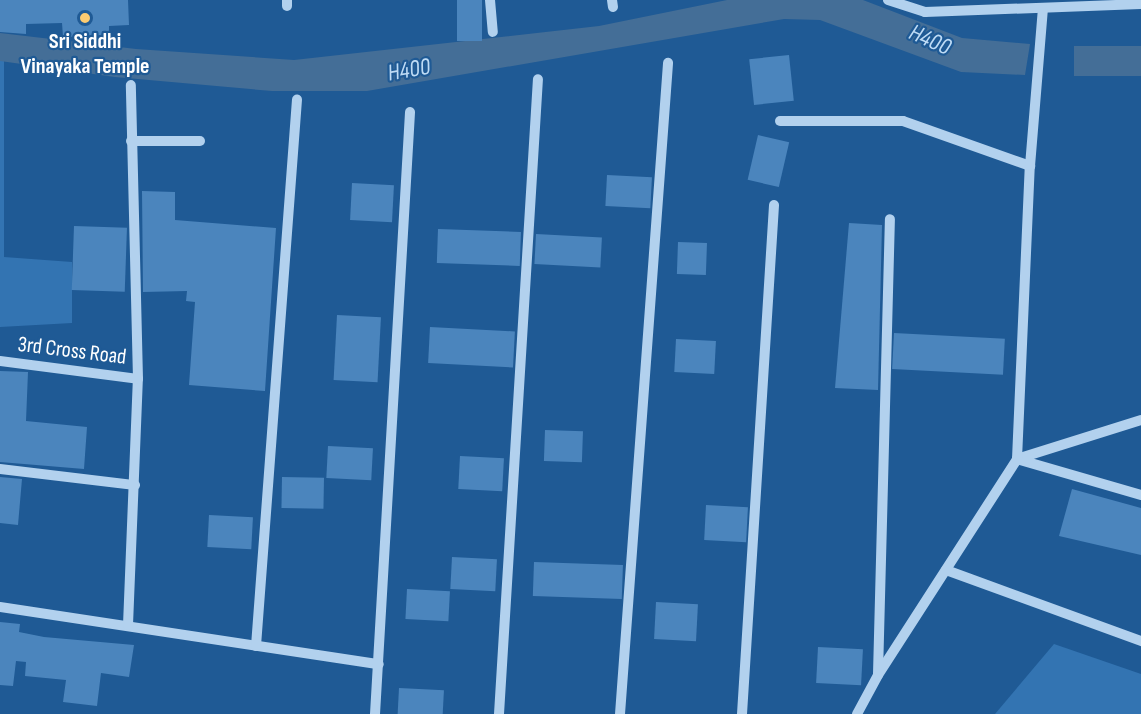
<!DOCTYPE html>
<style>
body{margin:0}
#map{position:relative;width:1141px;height:714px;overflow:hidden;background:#1f5a95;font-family:"Sofia Sans Condensed",sans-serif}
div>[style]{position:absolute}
.green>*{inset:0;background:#3374b2}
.water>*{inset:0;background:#446e97;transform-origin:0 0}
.building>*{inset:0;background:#4b85bd;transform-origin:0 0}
.minor>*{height:10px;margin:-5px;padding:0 5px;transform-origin:5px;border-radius:5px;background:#b2d1ee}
.dots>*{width:16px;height:16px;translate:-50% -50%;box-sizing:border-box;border:3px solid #1f5a95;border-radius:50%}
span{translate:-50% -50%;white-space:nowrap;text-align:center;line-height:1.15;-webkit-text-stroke:4.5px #1f5a95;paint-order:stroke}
.poi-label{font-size:22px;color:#fff;font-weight:700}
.street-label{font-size:22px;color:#fff}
.water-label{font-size:24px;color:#bedbf5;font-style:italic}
</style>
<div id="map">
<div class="green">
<div style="clip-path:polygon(0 61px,4px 61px,4px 257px,72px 262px,72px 323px,0 327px)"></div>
<div style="clip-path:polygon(1054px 644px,1141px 674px,1141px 714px,995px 714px)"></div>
</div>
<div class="water">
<div style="clip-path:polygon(727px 0,863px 0,962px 38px,1030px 44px,1025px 75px,961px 72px,820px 20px,784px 19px,367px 91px,272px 91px,115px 77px,0 61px,0 33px,136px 49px,294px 60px,599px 26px)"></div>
<div style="left:1141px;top:46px;width:30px;height:67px;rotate:90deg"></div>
</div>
<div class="building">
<div style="clip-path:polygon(0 0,128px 0,129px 25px,109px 26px,109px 35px,63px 37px,62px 23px,26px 24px,26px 34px,0 32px)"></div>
<div style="left:457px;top:0;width:25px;height:41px"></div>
<div style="left:789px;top:55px;width:46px;height:40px;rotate:84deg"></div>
<div style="left:758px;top:135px;width:32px;height:46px;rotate:13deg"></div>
<div style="left:607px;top:175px;width:45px;height:31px;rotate:3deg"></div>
<div style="left:352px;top:183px;width:42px;height:37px;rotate:3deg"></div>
<div style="clip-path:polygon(142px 191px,175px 192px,175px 220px,276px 228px,265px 391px,189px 385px,195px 302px,186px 301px,187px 291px,143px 292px)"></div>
<div style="clip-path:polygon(849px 223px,882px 225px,878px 390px,835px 388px)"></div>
<div style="left:74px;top:226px;width:53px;height:64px;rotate:2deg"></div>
<div style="left:438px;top:229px;width:83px;height:34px;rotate:2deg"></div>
<div style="left:536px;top:234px;width:66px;height:30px;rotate:3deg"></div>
<div style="left:678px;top:242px;width:29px;height:32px;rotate:2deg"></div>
<div style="left:337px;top:315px;width:44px;height:65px;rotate:3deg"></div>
<div style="left:430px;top:327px;width:85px;height:36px;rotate:3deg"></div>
<div style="left:894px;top:333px;width:111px;height:36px;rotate:3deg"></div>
<div style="left:676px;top:339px;width:40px;height:33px;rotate:3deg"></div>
<div style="clip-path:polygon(0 371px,28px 372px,26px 421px,87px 427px,84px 469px,0 462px)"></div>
<div style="left:545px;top:430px;width:38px;height:31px;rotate:2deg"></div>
<div style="left:328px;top:446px;width:45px;height:32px;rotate:3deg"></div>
<div style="left:460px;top:456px;width:44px;height:33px;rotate:3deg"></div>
<div style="clip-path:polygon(0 477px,22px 479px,18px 525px,0 523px)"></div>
<div style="left:282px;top:477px;width:42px;height:31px;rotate:1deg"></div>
<div style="clip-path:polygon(1072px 489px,1141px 508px,1141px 555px,1059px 536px)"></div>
<div style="left:706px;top:505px;width:42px;height:35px;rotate:3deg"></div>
<div style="left:209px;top:515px;width:44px;height:32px;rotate:3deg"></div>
<div style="left:452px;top:557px;width:45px;height:32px;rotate:3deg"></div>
<div style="left:534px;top:562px;width:89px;height:34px;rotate:2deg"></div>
<div style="left:407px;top:589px;width:43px;height:30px;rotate:3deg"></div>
<div style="left:656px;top:602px;width:42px;height:37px;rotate:3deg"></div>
<div style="clip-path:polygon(0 622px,20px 624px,19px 632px,44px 637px,134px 645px,129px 677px,101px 673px,97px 706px,63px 702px,66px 680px,25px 676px,26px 662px,16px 661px,13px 686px,0 685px)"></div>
<div style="left:818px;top:647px;width:45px;height:36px;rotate:3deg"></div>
<div style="left:399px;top:688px;width:45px;height:26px;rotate:3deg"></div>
</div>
<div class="minor">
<div style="left:287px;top:0;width:6px;rotate:90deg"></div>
<div style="left:490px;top:0;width:32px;rotate:85deg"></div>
<div style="left:612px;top:0;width:7px;rotate:82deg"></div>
<div style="left:888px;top:0;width:39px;rotate:18deg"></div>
<div style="left:925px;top:12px;width:216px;rotate:-2.1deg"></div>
<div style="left:780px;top:121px;width:123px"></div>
<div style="left:903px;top:121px;width:135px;rotate:19.5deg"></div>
<div style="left:131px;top:141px;width:69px"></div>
<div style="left:0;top:361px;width:139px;rotate:7.4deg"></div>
<div style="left:1017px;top:459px;width:130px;rotate:-17.5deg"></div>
<div style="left:1017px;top:459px;width:129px;rotate:16.2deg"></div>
<div style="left:0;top:469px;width:136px;rotate:6.8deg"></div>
<div style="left:946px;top:570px;width:208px;rotate:20deg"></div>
<div style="left:0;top:607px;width:383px;rotate:8.6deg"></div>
<div style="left:128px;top:625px;width:246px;rotate:-87.7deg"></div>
<div style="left:138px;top:379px;width:294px;rotate:-91.4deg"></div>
<div style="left:256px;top:646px;width:548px;rotate:-85.71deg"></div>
<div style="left:878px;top:674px;width:455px;rotate:-88.5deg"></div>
<div style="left:375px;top:714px;width:603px;rotate:-86.67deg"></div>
<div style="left:499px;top:714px;width:636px;rotate:-86.49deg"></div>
<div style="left:620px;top:714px;width:653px;rotate:-85.78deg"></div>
<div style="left:742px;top:714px;width:510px;rotate:-86.4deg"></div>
<div style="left:857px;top:714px;width:44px;rotate:-61.7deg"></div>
<div style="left:878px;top:675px;width:257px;rotate:-57.2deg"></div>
<div style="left:1017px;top:459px;width:293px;rotate:-87.5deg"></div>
<div style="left:1030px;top:166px;width:158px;rotate:-85.3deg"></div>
</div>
<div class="dots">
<div style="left:85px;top:18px;background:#fccc72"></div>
</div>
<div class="poi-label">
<span style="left:85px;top:54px">Sri Siddhi<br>Vinayaka Temple</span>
</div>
<div class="street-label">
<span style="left:72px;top:351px;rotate:7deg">3rd Cross Road</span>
</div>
<div class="water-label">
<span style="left:930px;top:40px;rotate:24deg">H400</span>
<span style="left:409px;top:70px;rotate:-10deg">H400</span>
</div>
</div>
